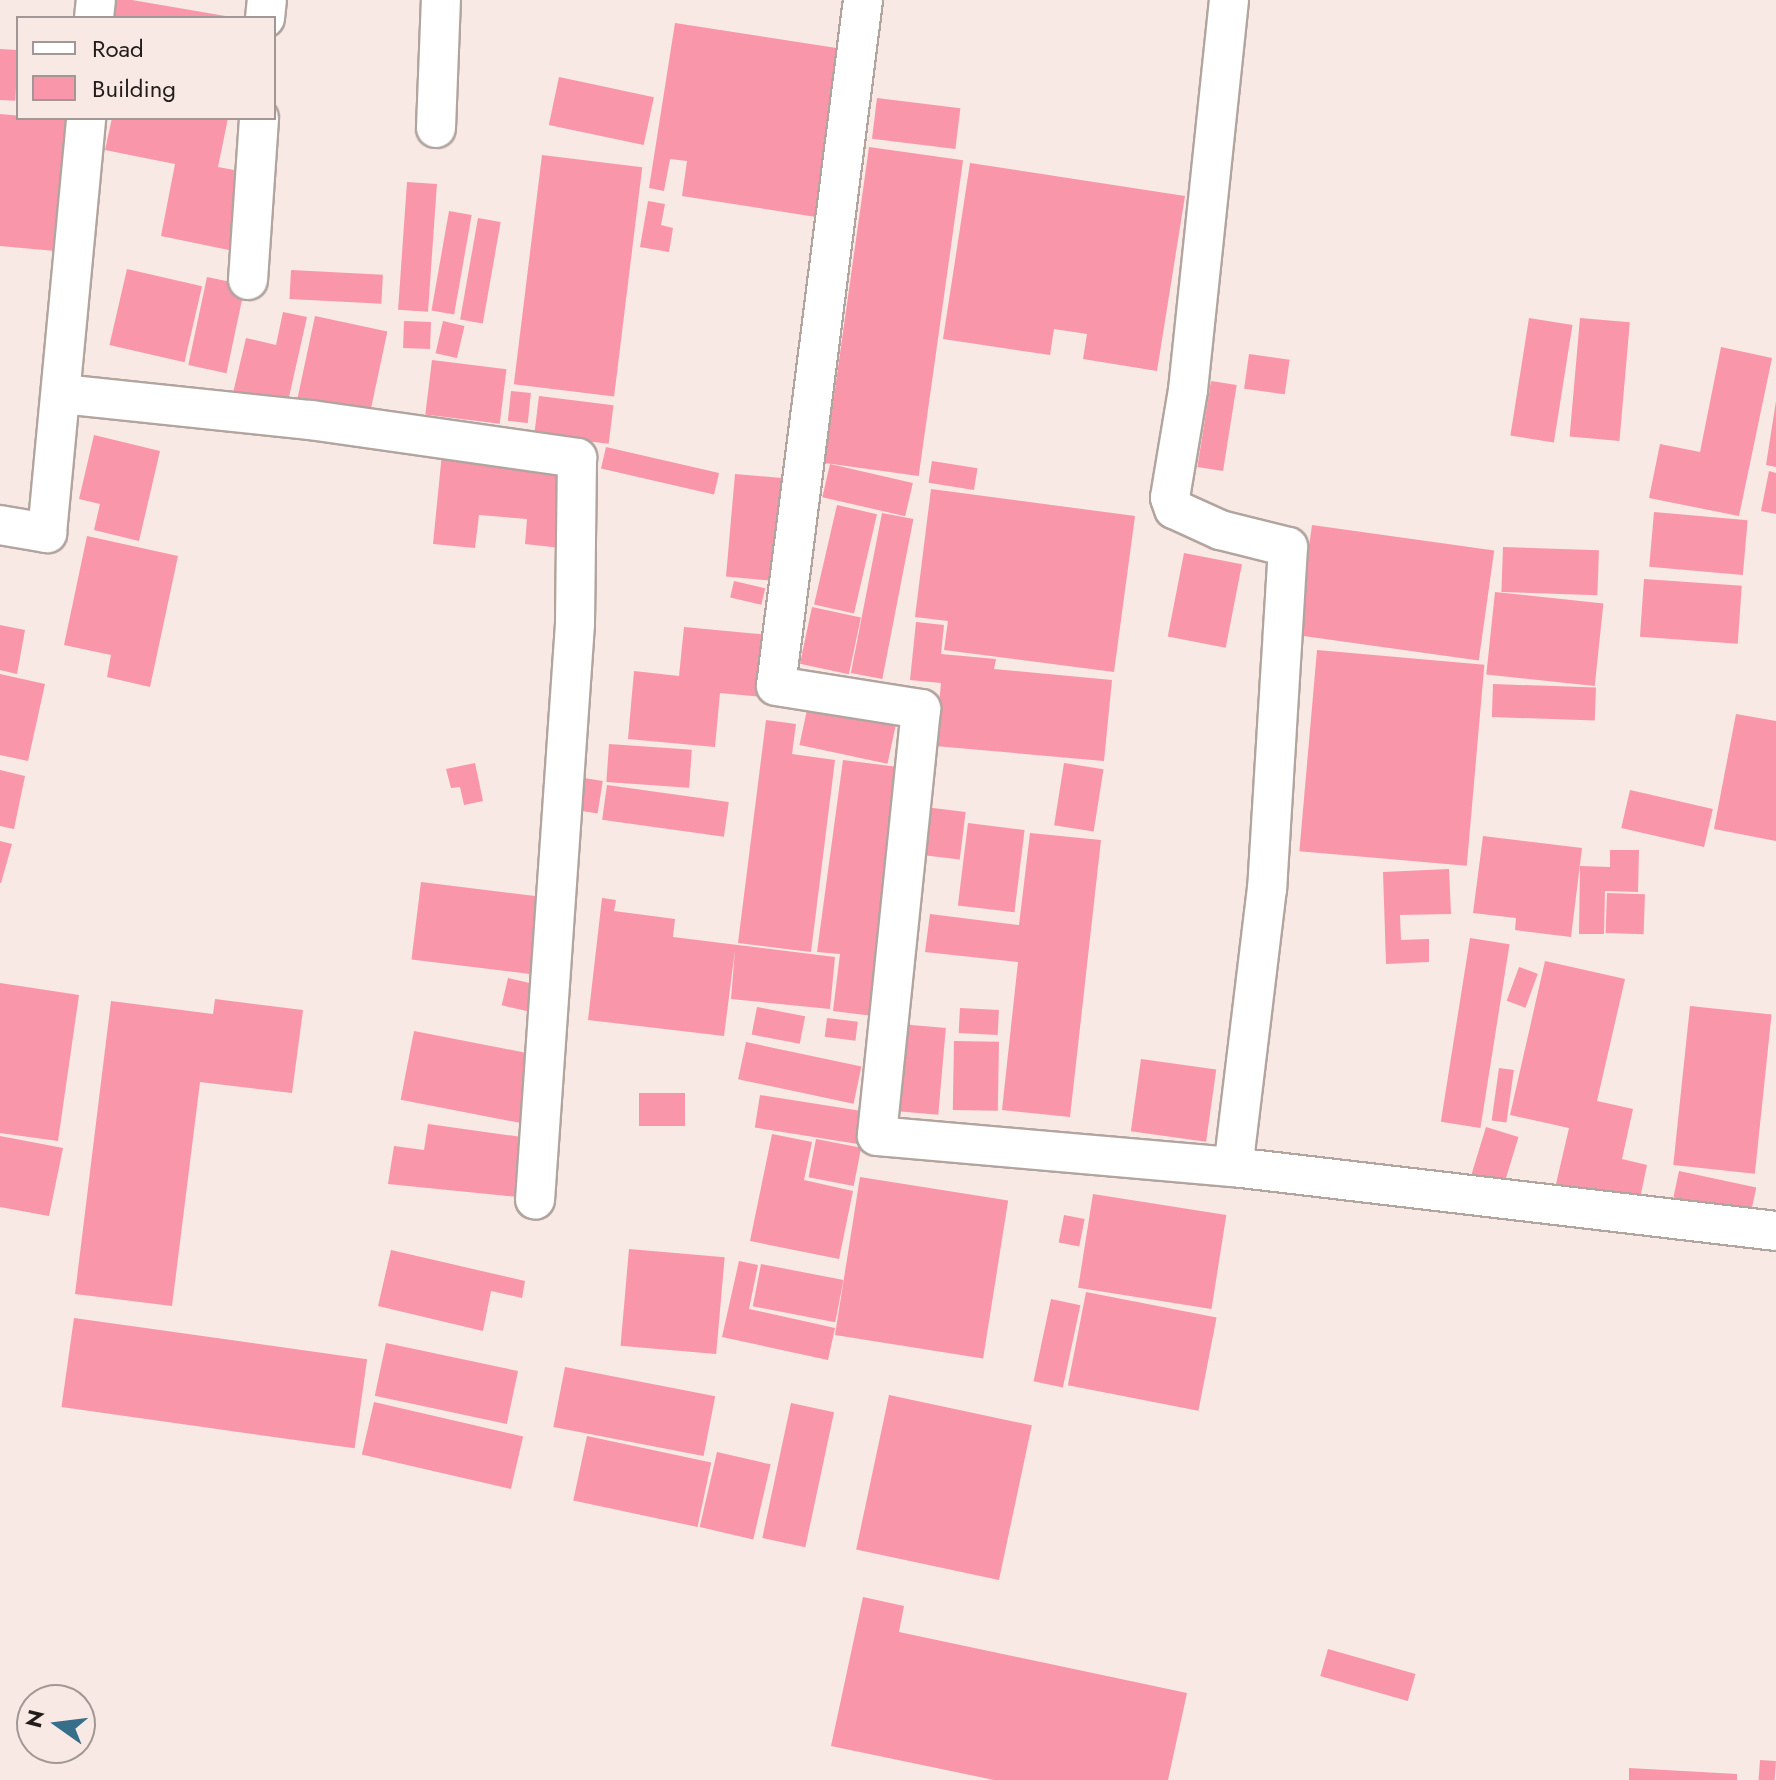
<!DOCTYPE html>
<style>
body{margin:0}
#map{position:relative;width:1776px;height:1780px;overflow:hidden;background:#f8e9e4;font-family:Jost,sans-serif}
div>[style]{position:absolute}
.building>*{inset:0;background:#f996aa;transform-origin:0 0}
.roads{filter:drop-shadow(2px 0 #b2a49f) drop-shadow(-2px 0 #b2a49f) drop-shadow(0 2px #b2a49f) drop-shadow(0 -2px #b2a49f)}
.minor>*{height:38px;margin:-19px;padding:0 19px;transform-origin:19px;border-radius:19px;background:#fff}
span{translate:-50% -50%;white-space:nowrap;text-align:center;line-height:1.15;-webkit-text-stroke:7px #f8e9e4;paint-order:stroke}
.legend{position:absolute;left:16px;top:16px;width:260px;height:104px;box-sizing:border-box;background:#f8e9e4;border:2px solid #a29794;margin:0;padding:10px 14px;list-style:none;font-size:24px;color:#221d1b}
.legend li{display:flex;align-items:center;gap:16px;height:40px}
.legend b{width:40px;border:2px solid #a29794}
.north{position:absolute;left:16px;top:1684px;width:80px;height:80px;box-sizing:border-box;background:#f8e9e4;border:2px solid #a29794;border-radius:50%;rotate:284deg;font-size:22px;font-weight:700;line-height:32px;text-align:center;color:#221d1b}
.north::after{content:'';display:block;margin:auto;width:28px;height:36px;background:#376f8a;clip-path:polygon(50% 0,100% 100%,50% 72%,0 100%)}
</style>
<div id="map">
<div class="building">
<div style="clip-path:polygon(114px 0,132px 0,237px 18px,111px 18px)"></div>
<div style="clip-path:polygon(675px 23px,843px 49px,816px 217px,682px 196px,687px 161px,670px 159px,664px 191px,649px 188px)"></div>
<div style="left:0;top:49px;width:18px;height:51px;rotate:3deg"></div>
<div style="left:559px;top:77px;width:97px;height:49px;rotate:12deg"></div>
<div style="left:877px;top:98px;width:84px;height:41px;rotate:7deg"></div>
<div style="clip-path:polygon(0 114px,67px 120px,55px 251px,0 246px)"></div>
<div style="clip-path:polygon(112px 118px,228px 118px,218px 167px,245px 172px,229px 250px,161px 236px,175px 164px,105px 150px)"></div>
<div style="left:869px;top:147px;width:95px;height:319px;rotate:8deg"></div>
<div style="left:542px;top:155px;width:101px;height:231px;rotate:7deg"></div>
<div style="clip-path:polygon(970px 163px,1185px 196px,1157px 371px,1083px 359px,1087px 334px,1054px 329px,1050px 355px,943px 339px)"></div>
<div style="left:407px;top:182px;width:30px;height:128px;rotate:4deg"></div>
<div style="clip-path:polygon(648px 201px,665px 204px,661px 225px,673px 228px,669px 252px,640px 247px)"></div>
<div style="left:449px;top:211px;width:23px;height:101px;rotate:10deg"></div>
<div style="left:478px;top:218px;width:23px;height:103px;rotate:10deg"></div>
<div style="left:127px;top:269px;width:77px;height:78px;rotate:13deg"></div>
<div style="left:291px;top:270px;width:92px;height:29px;rotate:3deg"></div>
<div style="left:207px;top:277px;width:39px;height:90px;rotate:12deg"></div>
<div style="clip-path:polygon(283px 312px,307px 317px,287px 406px,233px 393px,246px 338px,276px 345px)"></div>
<div style="left:315px;top:316px;width:74px;height:85px;rotate:12deg"></div>
<div style="left:1529px;top:318px;width:44px;height:119px;rotate:9deg"></div>
<div style="left:1580px;top:318px;width:50px;height:119px;rotate:5deg"></div>
<div style="left:404px;top:321px;width:27px;height:27px;rotate:2deg"></div>
<div style="left:443px;top:321px;width:22px;height:33px;rotate:13deg"></div>
<div style="clip-path:polygon(1721px 347px,1772px 358px,1739px 516px,1649px 498px,1660px 444px,1700px 452px)"></div>
<div style="left:1249px;top:354px;width:41px;height:35px;rotate:8deg"></div>
<div style="left:432px;top:360px;width:75px;height:55px;rotate:7deg"></div>
<div style="left:1211px;top:381px;width:26px;height:87px;rotate:9deg"></div>
<div style="left:511px;top:391px;width:20px;height:30px;rotate:6deg"></div>
<div style="left:539px;top:396px;width:75px;height:39px;rotate:7deg"></div>
<div style="clip-path:polygon(1776px 401px,1776px 467px,1766px 465px)"></div>
<div style="clip-path:polygon(94px 435px,160px 451px,139px 541px,94px 530px,100px 504px,79px 499px)"></div>
<div style="left:606px;top:447px;width:116px;height:22px;rotate:13deg"></div>
<div style="clip-path:polygon(442px 453px,569px 465px,561px 548px,525px 544px,527px 519px,479px 515px,475px 548px,433px 544px)"></div>
<div style="left:932px;top:461px;width:46px;height:22px;rotate:9deg"></div>
<div style="left:830px;top:464px;width:85px;height:34px;rotate:13deg"></div>
<div style="clip-path:polygon(1769px 471px,1776px 473px,1776px 514px,1761px 511px)"></div>
<div style="left:735px;top:474px;width:50px;height:103px;rotate:5deg"></div>
<div style="clip-path:polygon(931px 489px,1135px 516px,1114px 672px,944px 650px,948px 621px,915px 617px)"></div>
<div style="left:837px;top:505px;width:41px;height:102px;rotate:13deg"></div>
<div style="left:1654px;top:512px;width:94px;height:55px;rotate:5deg"></div>
<div style="left:882px;top:513px;width:32px;height:163px;rotate:11deg"></div>
<div style="left:1312px;top:525px;width:184px;height:111px;rotate:8deg"></div>
<div style="clip-path:polygon(87px 536px,178px 556px,150px 687px,107px 677px,111px 655px,64px 645px)"></div>
<div style="left:1503px;top:547px;width:96px;height:45px;rotate:2deg"></div>
<div style="left:1184px;top:553px;width:59px;height:85px;rotate:11deg"></div>
<div style="left:1644px;top:579px;width:98px;height:58px;rotate:4deg"></div>
<div style="left:734px;top:581px;width:32px;height:17px;rotate:13deg"></div>
<div style="left:1495px;top:592px;width:109px;height:83px;rotate:6deg"></div>
<div style="left:812px;top:607px;width:50px;height:58px;rotate:12deg"></div>
<div style="clip-path:polygon(916px 622px,944px 625px,941px 654px,996px 659px,994px 669px,1112px 680px,1104px 761px,935px 746px,941px 683px,910px 680px)"></div>
<div style="clip-path:polygon(0 625px,25px 630px,17px 674px,0 670px)"></div>
<div style="clip-path:polygon(684px 627px,769px 635px,763px 697px,720px 693px,715px 747px,628px 739px,634px 671px,679px 676px)"></div>
<div style="left:1317px;top:650px;width:168px;height:202px;rotate:5deg"></div>
<div style="clip-path:polygon(0 674px,45px 684px,28px 761px,0 755px)"></div>
<div style="left:1493px;top:684px;width:103px;height:33px;rotate:2deg"></div>
<div style="left:808px;top:705px;width:90px;height:41px;rotate:12deg"></div>
<div style="clip-path:polygon(1736px 714px,1776px 721px,1776px 841px,1714px 829px)"></div>
<div style="clip-path:polygon(766px 720px,796px 724px,792px 754px,835px 760px,811px 952px,738px 943px)"></div>
<div style="left:609px;top:744px;width:83px;height:38px;rotate:4deg"></div>
<div style="clip-path:polygon(843px 760px,906px 768px,873px 1016px,833px 1011px,840px 954px,817px 952px)"></div>
<div style="clip-path:polygon(475px 763px,483px 801px,464px 805px,460px 787px,451px 788px,446px 769px)"></div>
<div style="left:1064px;top:763px;width:40px;height:63px;rotate:9deg"></div>
<div style="clip-path:polygon(0 770px,25px 776px,14px 829px,0 826px)"></div>
<div style="left:584px;top:778px;width:19px;height:33px;rotate:9deg"></div>
<div style="left:607px;top:785px;width:123px;height:35px;rotate:8deg"></div>
<div style="left:1630px;top:790px;width:85px;height:39px;rotate:13deg"></div>
<div style="left:917px;top:806px;width:49px;height:48px;rotate:7deg"></div>
<div style="left:968px;top:823px;width:57px;height:83px;rotate:7deg"></div>
<div style="clip-path:polygon(1030px 833px,1101px 840px,1070px 1117px,1002px 1110px,1018px 962px,925px 952px,930px 914px,1019px 925px)"></div>
<div style="clip-path:polygon(1483px 836px,1582px 848px,1571px 937px,1515px 930px,1516px 918px,1473px 913px)"></div>
<div style="clip-path:polygon(0 841px,12px 844px,1px 883px,0 883px)"></div>
<div style="clip-path:polygon(1610px 850px,1639px 850px,1638px 892px,1605px 891px,1604px 934px,1579px 934px,1580px 866px,1610px 867px)"></div>
<div style="clip-path:polygon(1449px 869px,1451px 914px,1400px 915px,1401px 940px,1429px 939px,1429px 962px,1386px 964px,1383px 872px)"></div>
<div style="left:421px;top:882px;width:134px;height:78px;rotate:7deg"></div>
<div style="left:1607px;top:893px;width:38px;height:40px;rotate:2deg"></div>
<div style="clip-path:polygon(602px 898px,616px 900px,614px 911px,675px 919px,673px 937px,835px 957px,830px 1009px,731px 999px,735px 950px,724px 1036px,588px 1020px)"></div>
<div style="left:1470px;top:938px;width:40px;height:186px;rotate:9deg"></div>
<div style="clip-path:polygon(1545px 961px,1625px 979px,1597px 1101px,1633px 1109px,1622px 1159px,1647px 1165px,1639px 1203px,1556px 1184px,1569px 1128px,1510px 1115px)"></div>
<div style="left:1519px;top:967px;width:20px;height:36px;rotate:20deg"></div>
<div style="left:508px;top:978px;width:40px;height:28px;rotate:13deg"></div>
<div style="clip-path:polygon(0 983px,79px 995px,58px 1141px,0 1133px)"></div>
<div style="clip-path:polygon(215px 999px,303px 1010px,292px 1093px,200px 1082px,172px 1306px,75px 1294px,111px 1001px,213px 1014px)"></div>
<div style="left:1690px;top:1006px;width:82px;height:160px;rotate:6deg"></div>
<div style="left:757px;top:1007px;width:49px;height:28px;rotate:11deg"></div>
<div style="left:960px;top:1008px;width:39px;height:25px;rotate:3deg"></div>
<div style="left:827px;top:1018px;width:31px;height:19px;rotate:7deg"></div>
<div style="left:900px;top:1024px;width:46px;height:87px;rotate:5deg"></div>
<div style="left:414px;top:1031px;width:133px;height:70px;rotate:11deg"></div>
<div style="left:954px;top:1041px;width:45px;height:69px;rotate:1deg"></div>
<div style="left:746px;top:1042px;width:118px;height:38px;rotate:12deg"></div>
<div style="left:1141px;top:1059px;width:76px;height:73px;rotate:8deg"></div>
<div style="left:1499px;top:1068px;width:15px;height:53px;rotate:8deg"></div>
<div style="left:639px;top:1093px;width:46px;height:33px"></div>
<div style="left:760px;top:1095px;width:106px;height:33px;rotate:9deg"></div>
<div style="clip-path:polygon(428px 1124px,536px 1139px,528px 1198px,388px 1184px,394px 1146px,424px 1150px)"></div>
<div style="left:1486px;top:1127px;width:34px;height:51px;rotate:17deg"></div>
<div style="clip-path:polygon(772px 1134px,812px 1142px,804px 1180px,853px 1191px,839px 1259px,750px 1241px)"></div>
<div style="clip-path:polygon(0 1136px,63px 1148px,49px 1216px,0 1207px)"></div>
<div style="left:816px;top:1139px;width:46px;height:39px;rotate:11deg"></div>
<div style="left:1679px;top:1171px;width:79px;height:27px;rotate:12deg"></div>
<div style="left:860px;top:1177px;width:150px;height:160px;rotate:9deg"></div>
<div style="left:1093px;top:1194px;width:135px;height:95px;rotate:9deg"></div>
<div style="left:1064px;top:1215px;width:21px;height:28px;rotate:11deg"></div>
<div style="left:629px;top:1249px;width:96px;height:97px;rotate:5deg"></div>
<div style="clip-path:polygon(391px 1250px,525px 1281px,522px 1298px,491px 1291px,483px 1331px,378px 1306px)"></div>
<div style="clip-path:polygon(739px 1261px,758px 1265px,749px 1309px,835px 1328px,828px 1360px,722px 1337px)"></div>
<div style="left:761px;top:1264px;width:84px;height:43px;rotate:11deg"></div>
<div style="left:1086px;top:1292px;width:133px;height:95px;rotate:11deg"></div>
<div style="left:1051px;top:1299px;width:30px;height:84px;rotate:12deg"></div>
<div style="left:74px;top:1318px;width:296px;height:90px;rotate:8deg"></div>
<div style="left:386px;top:1343px;width:135px;height:54px;rotate:12deg"></div>
<div style="left:565px;top:1367px;width:153px;height:61px;rotate:11deg"></div>
<div style="left:889px;top:1395px;width:146px;height:158px;rotate:12deg"></div>
<div style="left:374px;top:1402px;width:153px;height:54px;rotate:13deg"></div>
<div style="left:791px;top:1403px;width:44px;height:138px;rotate:12deg"></div>
<div style="left:587px;top:1436px;width:127px;height:66px;rotate:12deg"></div>
<div style="left:717px;top:1452px;width:55px;height:77px;rotate:13deg"></div>
<div style="clip-path:polygon(863px 1597px,904px 1606px,899px 1632px,1187px 1693px,1168px 1780px,994px 1780px,831px 1746px)"></div>
<div style="left:1328px;top:1649px;width:91px;height:28px;rotate:16deg"></div>
<div style="left:1760px;top:1760px;width:16px;height:20px;rotate:4deg"></div>
<div style="clip-path:polygon(1629px 1768px,1737px 1774px,1737px 1780px,1629px 1780px)"></div>
</div>
<div class="roads">
<div class="minor">
<div style="left:863px;top:0;width:691px;rotate:97.23deg"></div>
<div style="left:776px;top:686px;width:147px;rotate:9deg"></div>
<div style="left:921px;top:709px;width:429px;rotate:95.9deg"></div>
<div style="left:877px;top:1136px;width:357px;rotate:5deg"></div>
<div style="left:1233px;top:1167px;width:547px;rotate:6.72deg"></div>
<div style="left:1229px;top:0;width:392px;rotate:96deg"></div>
<div style="left:1188px;top:390px;width:109px;rotate:99.5deg"></div>
<div style="left:1170px;top:498px;width:12px;rotate:70deg"></div>
<div style="left:1174px;top:509px;width:51px;rotate:24.5deg"></div>
<div style="left:1220px;top:530px;width:70px;rotate:14deg"></div>
<div style="left:1288px;top:547px;width:342px;rotate:93.5deg"></div>
<div style="left:1267px;top:888px;width:281px;rotate:96.9deg"></div>
<div style="left:94px;top:18px;width:18px;rotate:-84deg"></div>
<div style="left:265px;top:18px;width:18px;rotate:-84deg"></div>
<div style="left:436px;top:128px;width:128px;rotate:-87.8deg"></div>
<div style="left:248px;top:280px;width:162px;rotate:-86.1deg"></div>
<div style="left:62px;top:394px;width:250px;rotate:6deg"></div>
<div style="left:311px;top:420px;width:269px;rotate:8.1deg"></div>
<div style="left:577px;top:458px;width:166px;rotate:90.7deg"></div>
<div style="left:575px;top:624px;width:577px;rotate:93.97deg"></div>
<div style="left:0;top:525px;width:48px;rotate:9.7deg"></div>
<div style="left:47px;top:533px;width:417px;rotate:-84.6deg"></div>
</div>
</div>
<ul class="legend">
<li><b style="height:10px;background:#fff"></b>Road</li>
<li><b style="height:22px;background:#f996aa"></b>Building</li>
</ul>
<div class="north">N</div>
</div>
